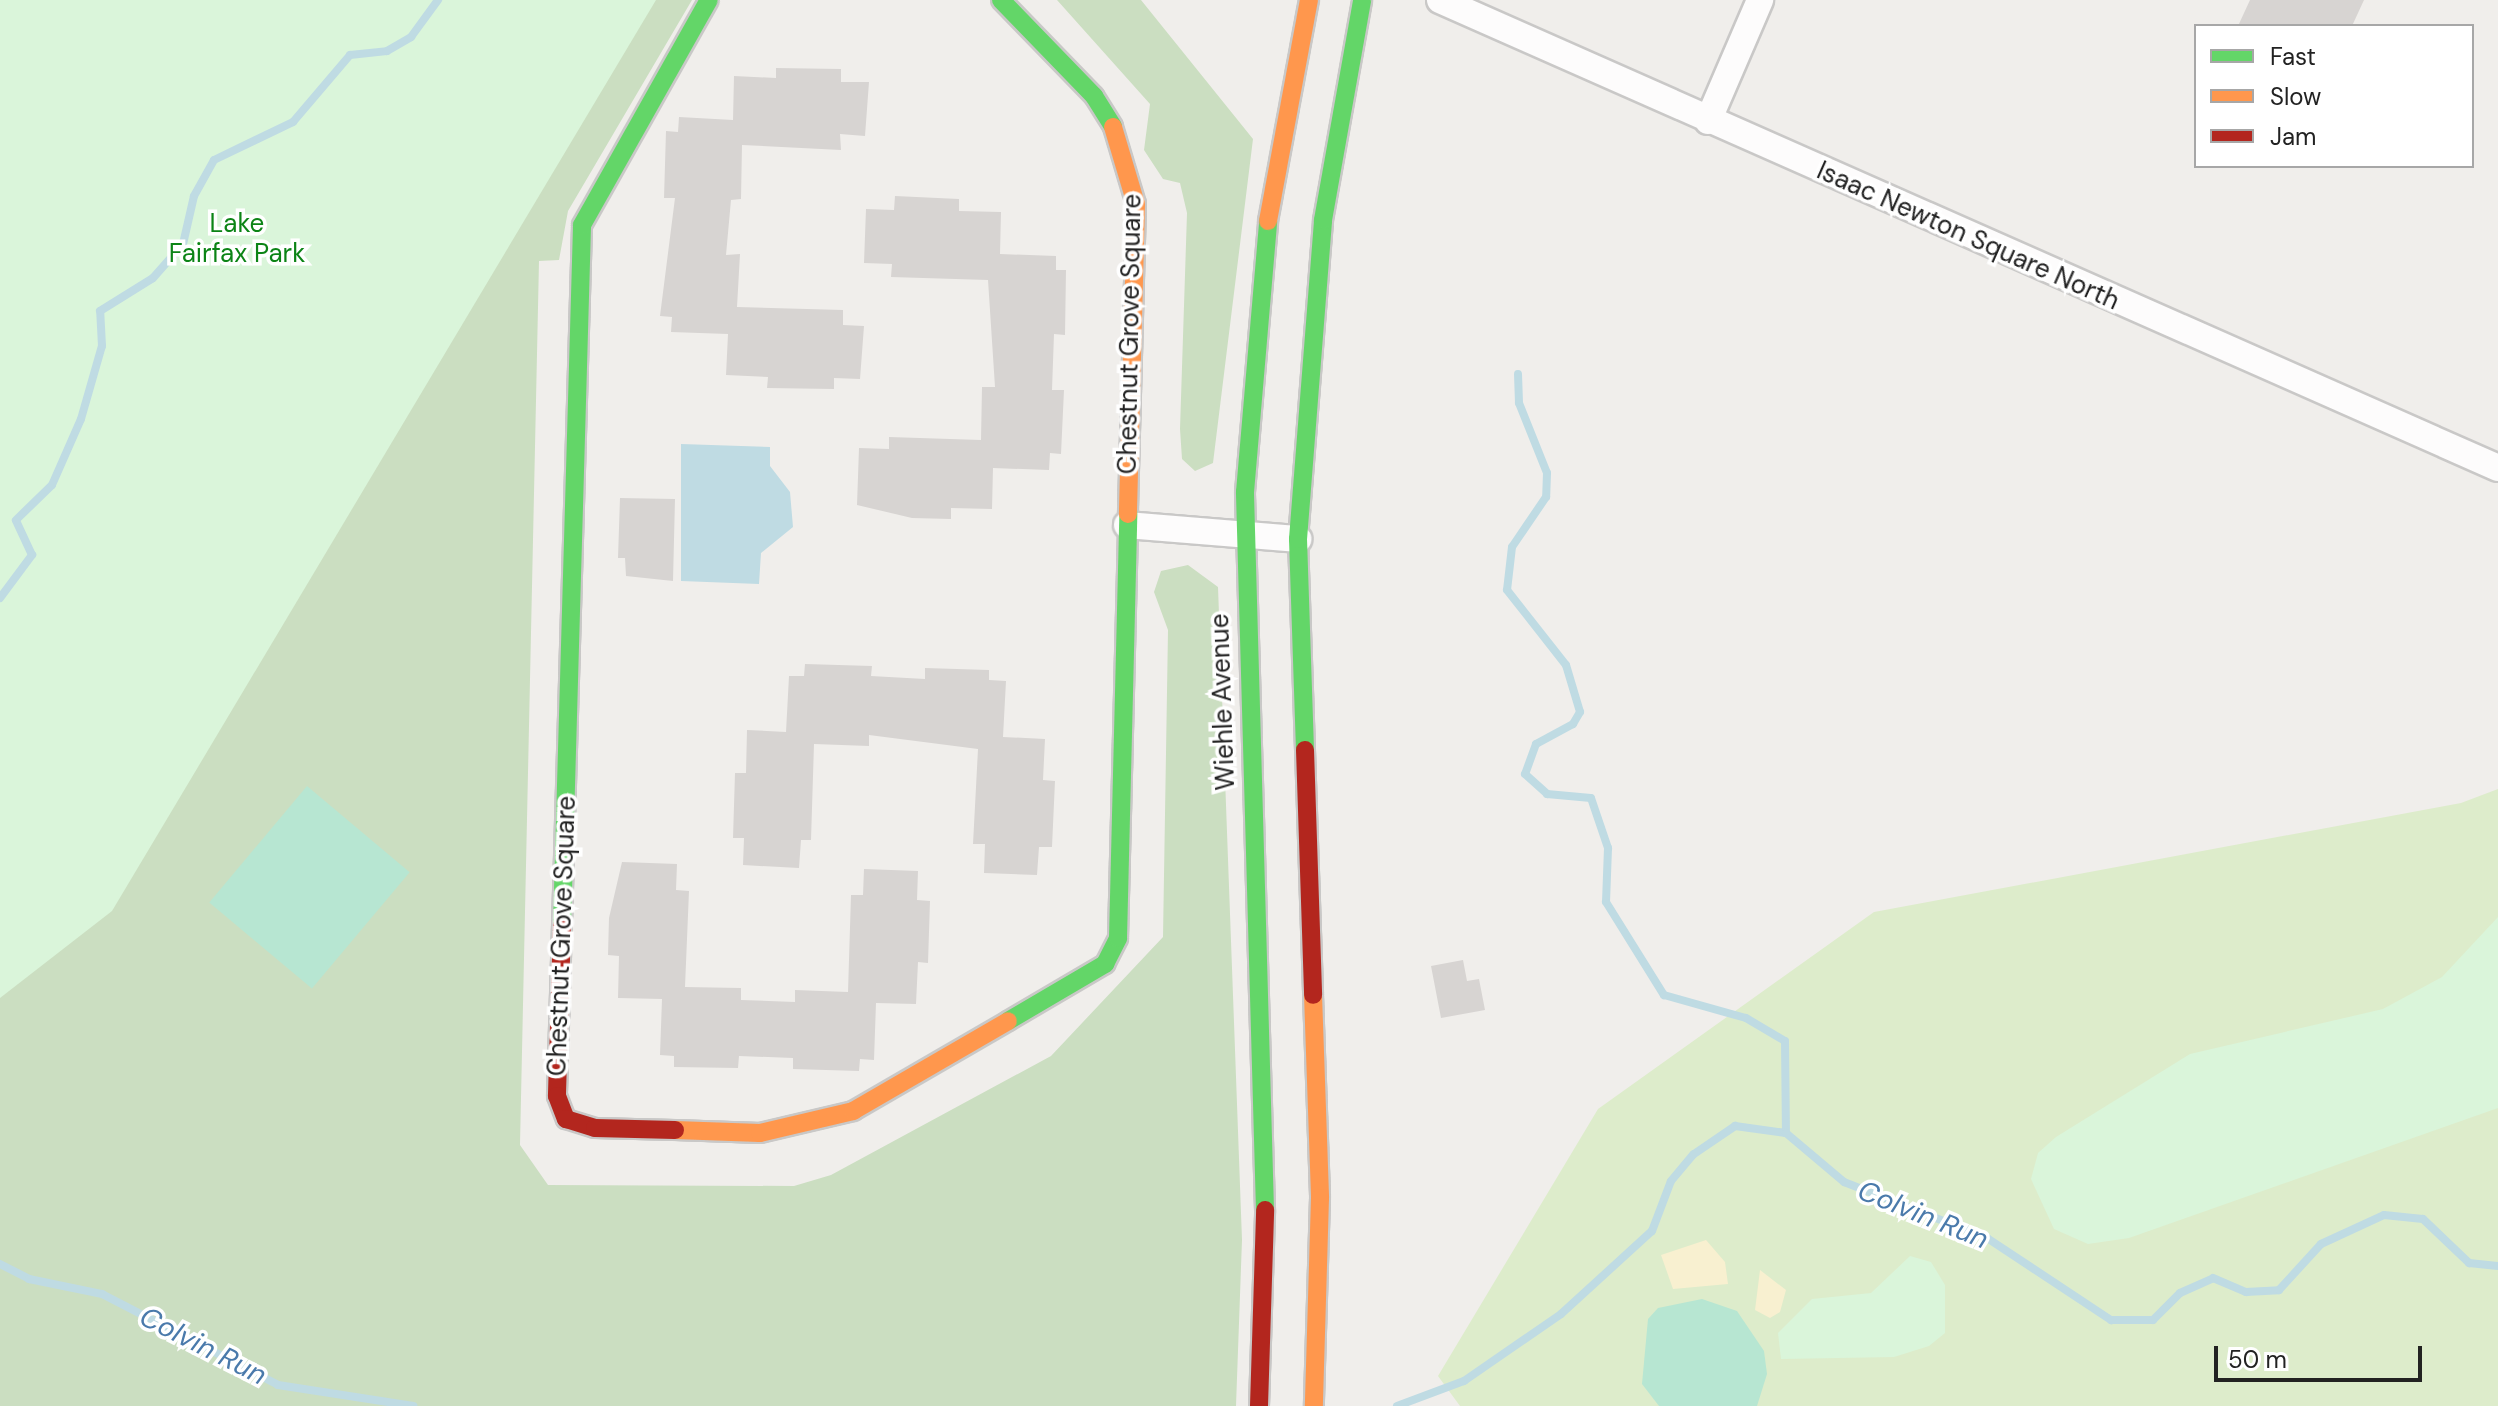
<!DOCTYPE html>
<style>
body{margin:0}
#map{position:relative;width:2498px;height:1406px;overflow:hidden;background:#f0eeeb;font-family:"DM Sans",sans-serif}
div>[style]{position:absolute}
.grass>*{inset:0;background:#ddeccb}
.forest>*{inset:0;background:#cbdec1}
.sand>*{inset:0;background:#f8f0d0}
.park>*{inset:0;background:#daf5da}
.pitch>*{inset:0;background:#b7e6d2;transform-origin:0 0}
.water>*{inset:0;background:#bfdbe3}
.stream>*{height:8px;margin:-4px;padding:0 4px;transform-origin:4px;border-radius:4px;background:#bfdbe3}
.building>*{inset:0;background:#d7d4d2}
.roads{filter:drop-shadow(2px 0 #c9c8c7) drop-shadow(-2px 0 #c9c8c7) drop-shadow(0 2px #c9c8c7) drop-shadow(0 -2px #c9c8c7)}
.street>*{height:26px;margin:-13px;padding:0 13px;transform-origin:13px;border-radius:13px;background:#fdfcfc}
.fast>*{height:18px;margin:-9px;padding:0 9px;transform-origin:9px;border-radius:9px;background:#63d668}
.slow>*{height:18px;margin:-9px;padding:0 9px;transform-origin:9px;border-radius:9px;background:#ff974d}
.jam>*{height:18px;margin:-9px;padding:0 9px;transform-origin:9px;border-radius:9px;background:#b3261e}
span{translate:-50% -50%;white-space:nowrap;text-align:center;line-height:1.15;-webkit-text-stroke:7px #fff;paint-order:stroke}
.park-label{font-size:26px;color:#0c8416}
.street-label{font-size:26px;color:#222}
.water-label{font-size:28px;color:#4a7aab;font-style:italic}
.legend{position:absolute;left:2194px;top:24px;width:280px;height:144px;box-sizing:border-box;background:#fff;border:2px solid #a7a7a7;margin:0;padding:10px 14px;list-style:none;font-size:24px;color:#222}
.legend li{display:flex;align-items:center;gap:16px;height:40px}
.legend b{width:40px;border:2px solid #a7a7a7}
.scale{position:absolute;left:2214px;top:1346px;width:208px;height:36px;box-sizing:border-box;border:4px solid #222;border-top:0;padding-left:10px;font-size:24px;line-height:28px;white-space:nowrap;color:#222;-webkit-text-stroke:6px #fff;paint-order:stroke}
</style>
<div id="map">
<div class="grass">
<div style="clip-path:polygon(2498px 789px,2498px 1406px,1460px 1406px,1438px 1376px,1598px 1109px,1874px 912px,2461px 803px)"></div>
</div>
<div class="forest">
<div style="clip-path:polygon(0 0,692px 0,568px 211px,559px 260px,539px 261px,520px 1145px,548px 1185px,794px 1186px,831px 1175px,1051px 1056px,1163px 937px,1168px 630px,1154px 592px,1161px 571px,1188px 565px,1218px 587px,1242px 1240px,1236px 1406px,0 1406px)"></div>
<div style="clip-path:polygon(1057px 0,1141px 0,1253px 139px,1213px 463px,1195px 471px,1182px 459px,1180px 429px,1187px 213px,1180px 183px,1163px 179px,1144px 150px,1150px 104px)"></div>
</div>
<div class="sand">
<div style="clip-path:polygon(1706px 1240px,1725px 1262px,1728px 1284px,1673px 1289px,1661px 1255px)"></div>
<div style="clip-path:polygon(1760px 1270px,1786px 1290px,1780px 1312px,1770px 1318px,1755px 1310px)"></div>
</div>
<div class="park">
<div style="clip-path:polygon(0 0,656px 0,112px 911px,0 998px)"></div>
<div style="clip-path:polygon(2498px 917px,2498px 1108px,2129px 1238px,2088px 1244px,2054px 1229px,2031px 1179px,2038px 1153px,2056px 1137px,2190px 1054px,2383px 1009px,2442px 977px)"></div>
<div style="clip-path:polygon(1910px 1256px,1931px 1262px,1945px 1285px,1945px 1333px,1929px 1346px,1894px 1357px,1781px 1359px,1778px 1333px,1812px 1299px,1871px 1293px)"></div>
</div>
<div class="pitch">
<div style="left:307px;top:786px;width:134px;height:152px;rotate:40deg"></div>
<div style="clip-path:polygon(1702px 1299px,1737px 1311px,1764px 1351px,1767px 1374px,1757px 1406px,1659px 1406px,1642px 1384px,1648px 1319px,1658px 1308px)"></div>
</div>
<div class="water">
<div style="clip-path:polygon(681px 444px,770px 447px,770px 466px,790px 492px,793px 527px,761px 553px,759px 584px,681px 581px)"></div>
</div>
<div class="stream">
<div style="left:1518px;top:374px;width:29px;rotate:88deg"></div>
<div style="left:1519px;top:403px;width:75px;rotate:68.2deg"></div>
<div style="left:1547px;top:473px;width:24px;rotate:92deg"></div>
<div style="left:1546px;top:497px;width:60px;rotate:124.2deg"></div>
<div style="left:1512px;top:547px;width:43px;rotate:96.6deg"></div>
<div style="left:1507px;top:590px;width:95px;rotate:51.8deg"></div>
<div style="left:1566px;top:665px;width:49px;rotate:73.4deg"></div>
<div style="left:1580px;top:712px;width:14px;rotate:120deg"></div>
<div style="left:1573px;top:724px;width:42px;rotate:151.6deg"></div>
<div style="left:1536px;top:744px;width:32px;rotate:110deg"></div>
<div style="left:1525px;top:774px;width:30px;rotate:42deg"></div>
<div style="left:1547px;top:794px;width:44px;rotate:5.2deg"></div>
<div style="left:1591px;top:798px;width:53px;rotate:71.2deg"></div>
<div style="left:1608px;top:848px;width:54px;rotate:92.1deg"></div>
<div style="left:1606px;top:902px;width:110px;rotate:58.1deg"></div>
<div style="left:1664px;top:995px;width:85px;rotate:15.7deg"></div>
<div style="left:1746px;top:1018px;width:45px;rotate:30.5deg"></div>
<div style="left:1785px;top:1041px;width:92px;rotate:89.4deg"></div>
<div style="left:0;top:598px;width:54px;rotate:-53.3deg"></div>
<div style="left:32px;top:555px;width:38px;rotate:-115deg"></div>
<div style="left:16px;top:520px;width:50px;rotate:-44.2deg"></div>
<div style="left:52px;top:485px;width:72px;rotate:-66.3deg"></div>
<div style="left:81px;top:419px;width:76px;rotate:-74deg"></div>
<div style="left:102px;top:346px;width:35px;rotate:-93deg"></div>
<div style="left:100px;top:311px;width:62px;rotate:-31.9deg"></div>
<div style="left:153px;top:278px;width:45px;rotate:-48.6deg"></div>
<div style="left:183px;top:244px;width:49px;rotate:-77.1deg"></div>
<div style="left:194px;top:196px;width:41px;rotate:-60.9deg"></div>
<div style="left:214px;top:160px;width:88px;rotate:-25.7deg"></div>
<div style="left:293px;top:122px;width:88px;rotate:-49.6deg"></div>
<div style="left:350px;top:55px;width:37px;rotate:-6deg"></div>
<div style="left:387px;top:51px;width:28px;rotate:-30deg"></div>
<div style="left:411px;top:37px;width:46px;rotate:-53.9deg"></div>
<div style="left:0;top:1264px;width:33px;rotate:27deg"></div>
<div style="left:29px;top:1279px;width:75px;rotate:11.6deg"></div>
<div style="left:102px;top:1294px;width:198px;rotate:27.3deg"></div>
<div style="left:278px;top:1385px;width:137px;rotate:8.8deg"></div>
<div style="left:1397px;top:1406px;width:72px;rotate:-20.5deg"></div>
<div style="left:1464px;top:1381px;width:118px;rotate:-34.6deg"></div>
<div style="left:1561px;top:1314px;width:123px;rotate:-42.4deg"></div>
<div style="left:1652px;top:1231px;width:53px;rotate:-69.2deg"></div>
<div style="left:1671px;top:1181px;width:35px;rotate:-50deg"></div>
<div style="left:1694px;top:1154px;width:50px;rotate:-34.3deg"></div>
<div style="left:1735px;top:1126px;width:51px;rotate:7.8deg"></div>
<div style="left:1786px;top:1133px;width:76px;rotate:40.2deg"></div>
<div style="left:1844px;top:1182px;width:154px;rotate:21.4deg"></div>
<div style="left:1987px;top:1238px;width:149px;rotate:33.5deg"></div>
<div style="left:2111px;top:1320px;width:42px"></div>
<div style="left:2153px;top:1320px;width:38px;rotate:-45deg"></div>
<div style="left:2180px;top:1293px;width:36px;rotate:-24deg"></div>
<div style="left:2213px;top:1278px;width:36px;rotate:23deg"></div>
<div style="left:2246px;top:1292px;width:33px;rotate:-3deg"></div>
<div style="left:2279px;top:1290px;width:62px;rotate:-47.6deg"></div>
<div style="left:2321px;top:1244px;width:69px;rotate:-24.7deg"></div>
<div style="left:2384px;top:1215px;width:39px;rotate:6deg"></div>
<div style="left:2423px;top:1219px;width:64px;rotate:43.7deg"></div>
<div style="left:2469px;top:1263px;width:29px;rotate:6deg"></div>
</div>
<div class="building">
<div style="clip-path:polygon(2250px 0,2364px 0,2352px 26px,2238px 26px)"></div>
<div style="clip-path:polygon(776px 68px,841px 69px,841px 82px,869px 82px,865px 136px,840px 134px,841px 150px,742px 145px,741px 199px,731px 200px,726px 255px,740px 254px,737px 307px,843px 310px,843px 325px,864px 326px,860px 379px,834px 378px,834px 389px,767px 388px,768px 377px,726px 375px,728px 334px,671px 332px,672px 317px,660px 316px,675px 198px,664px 198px,666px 131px,678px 132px,679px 117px,733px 120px,734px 76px,776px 78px)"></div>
<div style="clip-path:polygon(895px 196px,959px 199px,959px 211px,1001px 212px,1000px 254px,1056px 256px,1056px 270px,1066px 270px,1065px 335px,1054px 334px,1052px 390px,1064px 390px,1061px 454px,1050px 453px,1049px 470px,993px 468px,992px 509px,951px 508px,951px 519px,912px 518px,857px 505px,859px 448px,889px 449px,889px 437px,981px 440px,982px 387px,995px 387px,988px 280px,891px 277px,892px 264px,864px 263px,866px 209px,894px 210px)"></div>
<div style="clip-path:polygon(620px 498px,675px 499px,673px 581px,626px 576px,625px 558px,618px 558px)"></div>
<div style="clip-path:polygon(805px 664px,872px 666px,871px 676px,925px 679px,925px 668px,989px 670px,989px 680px,1006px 681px,1003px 737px,1045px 739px,1043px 780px,1055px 781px,1052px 847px,1039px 847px,1037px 875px,984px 873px,985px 844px,973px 844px,978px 749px,869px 735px,869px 746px,814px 744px,811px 840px,801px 840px,799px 868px,743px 865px,744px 838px,733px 838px,735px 773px,746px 773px,747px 730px,786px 732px,789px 676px,804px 676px)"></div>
<div style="clip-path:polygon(622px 862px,677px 864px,676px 890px,689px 891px,685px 987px,741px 988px,741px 1000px,795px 1002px,795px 990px,848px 992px,851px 895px,863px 895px,864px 869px,918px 871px,917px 900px,930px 901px,928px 963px,918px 962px,916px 1004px,876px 1003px,874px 1060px,860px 1059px,859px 1071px,793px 1069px,793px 1058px,739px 1056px,738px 1068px,674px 1067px,674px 1056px,660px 1055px,662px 999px,618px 998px,619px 956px,608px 955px,609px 918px)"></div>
<div style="clip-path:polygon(1463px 960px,1467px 981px,1479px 979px,1485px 1010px,1441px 1018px,1431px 966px)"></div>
</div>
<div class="roads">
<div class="street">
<div style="left:1440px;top:0;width:1157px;rotate:23.86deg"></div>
<div style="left:1708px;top:121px;width:132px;rotate:-66.7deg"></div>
<div style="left:1127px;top:525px;width:172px;rotate:4.7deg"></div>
</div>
<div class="fast">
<div style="left:1001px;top:0;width:134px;rotate:45.9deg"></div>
<div style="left:1094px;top:96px;width:36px;rotate:58deg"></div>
<div style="left:1305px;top:750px;width:211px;rotate:-91.9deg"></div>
<div style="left:1298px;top:539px;width:320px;rotate:-85.5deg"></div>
<div style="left:1323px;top:220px;width:223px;rotate:-79.9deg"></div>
<div style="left:562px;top:925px;width:700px;rotate:-88.36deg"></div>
<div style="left:582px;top:225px;width:258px;rotate:-60.6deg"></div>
<div style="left:1008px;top:1021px;width:113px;rotate:-30.4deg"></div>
<div style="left:1105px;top:964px;width:29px;rotate:-63deg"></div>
<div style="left:1118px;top:938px;width:424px;rotate:-88.6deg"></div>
<div style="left:1265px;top:1210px;width:718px;rotate:-91.6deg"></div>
<div style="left:1245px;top:492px;width:272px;rotate:-85.1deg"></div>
</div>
<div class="slow">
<div style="left:1113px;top:127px;width:80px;rotate:73.4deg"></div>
<div style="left:1136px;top:204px;width:310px;rotate:91.5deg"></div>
<div style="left:1268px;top:221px;width:225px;rotate:-79.5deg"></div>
<div style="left:1313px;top:995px;width:203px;rotate:88deg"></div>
<div style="left:1320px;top:1198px;width:208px;rotate:91.7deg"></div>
<div style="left:675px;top:1130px;width:85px;rotate:2deg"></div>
<div style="left:760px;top:1133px;width:96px;rotate:-13.3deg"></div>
<div style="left:853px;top:1111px;width:179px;rotate:-30.1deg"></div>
</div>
<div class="jam">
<div style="left:1305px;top:750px;width:245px;rotate:88.1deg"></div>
<div style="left:562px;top:925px;width:171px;rotate:91.7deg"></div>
<div style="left:557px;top:1096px;width:25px;rotate:69deg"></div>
<div style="left:566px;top:1119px;width:30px;rotate:17deg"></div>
<div style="left:595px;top:1128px;width:80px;rotate:1.4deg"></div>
<div style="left:1259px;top:1406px;width:196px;rotate:-88.2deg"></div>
</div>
</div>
<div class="park-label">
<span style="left:237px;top:239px">Lake<br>Fairfax Park</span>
</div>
<div class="street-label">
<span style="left:1968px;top:236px;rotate:24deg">Isaac Newton Square North</span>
<span style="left:1130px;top:334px;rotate:-89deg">Chestnut Grove Square</span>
<span style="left:1223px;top:702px;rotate:-92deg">Wiehle Avenue</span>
<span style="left:562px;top:936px;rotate:-88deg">Chestnut Grove Square</span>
</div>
<div class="water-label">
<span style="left:1923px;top:1215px;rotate:22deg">Colvin Run</span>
<span style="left:203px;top:1346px;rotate:27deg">Colvin Run</span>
</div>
<ul class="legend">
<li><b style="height:10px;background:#63d668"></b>Fast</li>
<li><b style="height:10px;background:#ff974d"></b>Slow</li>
<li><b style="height:10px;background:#b3261e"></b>Jam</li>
</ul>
<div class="scale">50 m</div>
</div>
